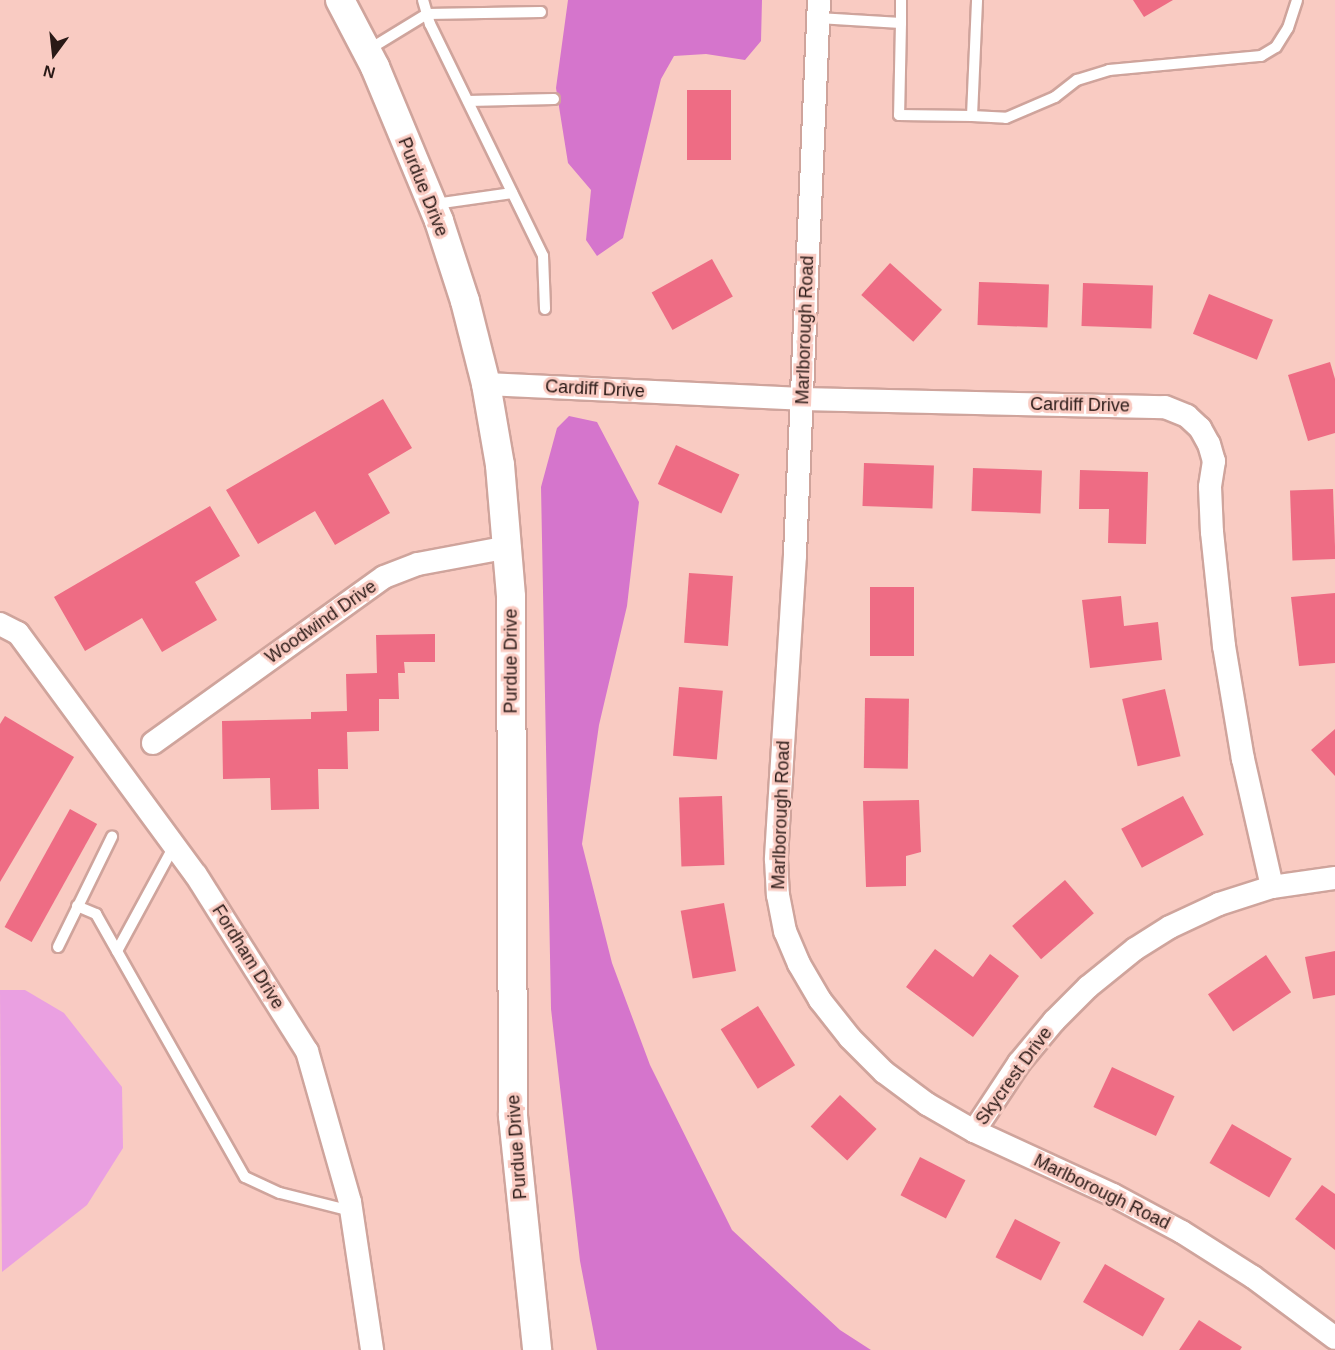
<!DOCTYPE html>
<style>
body{margin:0}
#map{position:relative;width:1335px;height:1350px;overflow:hidden;background:#f9cbc2;font-family:Arial,sans-serif}
div>[style]{position:absolute}
.green>*{inset:0;background:#eaa0e1}
.forest>*{inset:0;background:#d575cc}
.building>*{inset:0;background:#ee6c84;transform-origin:0 0}
.roads{filter:drop-shadow(2px 0 #cfa49c) drop-shadow(-2px 0 #cfa49c) drop-shadow(0 2px #cfa49c) drop-shadow(0 -2px #cfa49c)}
.service>*{height:10px;margin:-5px;padding:0 5px;transform-origin:5px;border-radius:5px;background:#fff}
.minor>*{height:22px;margin:-11px;padding:0 11px;transform-origin:11px;border-radius:11px;background:#fff}
.tertiary>*{height:28px;margin:-14px;padding:0 14px;transform-origin:14px;border-radius:14px;background:#fff}
span{translate:-50% -50%;white-space:nowrap;text-align:center;line-height:1.15;-webkit-text-stroke:6px #f9cbc2;paint-order:stroke}
.street-label{font-size:18px;color:#291916}
.north{position:absolute;left:24px;top:24px;width:60px;height:60px;-webkit-text-stroke:4px #f9cbc2;paint-order:stroke;rotate:195deg;font-size:16px;font-weight:700;line-height:24px;text-align:center;color:#291916}
.north::after{content:'';display:block;margin:auto;width:21px;height:27px;background:#291916;clip-path:polygon(50% 0,100% 100%,50% 72%,0 100%)}
</style>
<div id="map">
<div class="green">
<div style="clip-path:polygon(0 990px,25px 990px,64px 1013px,122px 1087px,123px 1148px,87px 1205px,2px 1272px)"></div>
</div>
<div class="forest">
<div style="clip-path:polygon(568px 0,762px 0,761px 41px,745px 60px,706px 54px,674px 56px,661px 79px,623px 238px,597px 256px,586px 240px,591px 190px,568px 163px,556px 88px)"></div>
<div style="clip-path:polygon(569px 416px,597px 422px,639px 502px,627px 606px,599px 725px,582px 844px,612px 963px,650px 1065px,732px 1230px,840px 1330px,871px 1350px,597px 1350px,580px 1261px,551px 1009px,541px 487px,557px 428px)"></div>
</div>
<div class="building">
<div style="clip-path:polygon(1133px 0,1173px 0,1144px 17px)"></div>
<div style="left:687px;top:90px;width:44px;height:70px"></div>
<div style="left:712px;top:259px;width:43px;height:69px;rotate:61deg"></div>
<div style="left:890px;top:263px;width:70px;height:43px;rotate:42deg"></div>
<div style="left:979px;top:282px;width:70px;height:43px;rotate:2deg"></div>
<div style="left:1083px;top:283px;width:70px;height:43px;rotate:2deg"></div>
<div style="left:1209px;top:294px;width:69px;height:43px;rotate:22deg"></div>
<div style="clip-path:polygon(1330px 362px,1335px 379px,1335px 433px,1308px 441px,1288px 375px)"></div>
<div style="clip-path:polygon(383px 399px,412px 448px,368px 474px,390px 513px,335px 545px,315px 511px,258px 544px,226px 490px)"></div>
<div style="left:676px;top:445px;width:70px;height:43px;rotate:25deg"></div>
<div style="left:864px;top:463px;width:70px;height:43px;rotate:2deg"></div>
<div style="left:973px;top:468px;width:69px;height:43px;rotate:2deg"></div>
<div style="clip-path:polygon(1080px 470px,1148px 472px,1146px 544px,1108px 543px,1109px 509px,1079px 509px)"></div>
<div style="left:1333px;top:489px;width:70px;height:43px;rotate:88deg"></div>
<div style="clip-path:polygon(210px 506px,240px 556px,195px 582px,217px 620px,162px 652px,142px 618px,85px 651px,54px 597px)"></div>
<div style="left:689px;top:573px;width:44px;height:70px;rotate:4deg"></div>
<div style="left:870px;top:587px;width:44px;height:69px"></div>
<div style="clip-path:polygon(1335px 593px,1335px 663px,1299px 666px,1291px 597px)"></div>
<div style="clip-path:polygon(1121px 596px,1124px 626px,1158px 622px,1162px 660px,1090px 668px,1082px 600px)"></div>
<div style="clip-path:polygon(435px 634px,435px 662px,404px 662px,405px 673px,398px 673px,399px 699px,379px 699px,379px 731px,347px 732px,348px 769px,318px 769px,319px 809px,271px 810px,270px 778px,223px 779px,222px 721px,311px 719px,311px 712px,347px 711px,346px 674px,377px 673px,376px 635px)"></div>
<div style="left:679px;top:687px;width:44px;height:69px;rotate:5deg"></div>
<div style="left:1165px;top:689px;width:69px;height:44px;rotate:77deg"></div>
<div style="left:865px;top:698px;width:44px;height:70px;rotate:1deg"></div>
<div style="clip-path:polygon(5px 716px,74px 757px,0 882px,0 724px)"></div>
<div style="clip-path:polygon(1335px 729px,1335px 776px,1311px 750px)"></div>
<div style="left:722px;top:796px;width:69px;height:43px;rotate:88deg"></div>
<div style="left:1183px;top:796px;width:44px;height:70px;rotate:62deg"></div>
<div style="clip-path:polygon(919px 800px,921px 852px,906px 856px,906px 886px,866px 887px,863px 801px)"></div>
<div style="left:70px;top:809px;width:31px;height:135px;rotate:29deg"></div>
<div style="left:1065px;top:880px;width:44px;height:70px;rotate:49deg"></div>
<div style="left:724px;top:903px;width:69px;height:44px;rotate:80deg"></div>
<div style="clip-path:polygon(935px 949px,973px 977px,990px 954px,1019px 976px,973px 1037px,906px 987px)"></div>
<div style="clip-path:polygon(1335px 951px,1335px 995px,1313px 999px,1305px 957px)"></div>
<div style="left:1266px;top:955px;width:45px;height:70px;rotate:56deg"></div>
<div style="left:758px;top:1006px;width:70px;height:44px;rotate:58deg"></div>
<div style="left:1112px;top:1067px;width:69px;height:44px;rotate:25deg"></div>
<div style="left:840px;top:1095px;width:50px;height:43px;rotate:43deg"></div>
<div style="left:1232px;top:1124px;width:69px;height:45px;rotate:30deg"></div>
<div style="left:920px;top:1157px;width:51px;height:43px;rotate:27deg"></div>
<div style="clip-path:polygon(1322px 1185px,1335px 1194px,1335px 1250px,1295px 1219px)"></div>
<div style="left:1015px;top:1219px;width:51px;height:43px;rotate:27deg"></div>
<div style="left:1105px;top:1264px;width:69px;height:44px;rotate:30deg"></div>
<div style="clip-path:polygon(1199px 1320px,1242px 1347px,1240px 1350px,1179px 1350px)"></div>
</div>
<div class="roads">
<div class="service">
<div style="left:423px;top:0;width:25px;rotate:74deg"></div>
<div style="left:430px;top:24px;width:258px;rotate:64deg"></div>
<div style="left:543px;top:256px;width:53px;rotate:87.8deg"></div>
<div style="left:818px;top:18px;width:83px;rotate:3.4deg"></div>
<div style="left:901px;top:23px;width:23px;rotate:-90deg"></div>
<div style="left:901px;top:23px;width:92px;rotate:91.2deg"></div>
<div style="left:899px;top:115px;width:73px;rotate:0.8deg"></div>
<div style="left:972px;top:116px;width:116px;rotate:-87.5deg"></div>
<div style="left:368px;top:50px;width:69px;rotate:-31.4deg"></div>
<div style="left:427px;top:14px;width:114px;rotate:-1deg"></div>
<div style="left:468px;top:101px;width:86px;rotate:-1.3deg"></div>
<div style="left:972px;top:116px;width:34px;rotate:3deg"></div>
<div style="left:1006px;top:118px;width:53px;rotate:-23.2deg"></div>
<div style="left:1055px;top:97px;width:28px;rotate:-38deg"></div>
<div style="left:1077px;top:80px;width:34px;rotate:-17deg"></div>
<div style="left:1109px;top:70px;width:153px;rotate:-5.3deg"></div>
<div style="left:1261px;top:56px;width:17px;rotate:-31deg"></div>
<div style="left:1276px;top:47px;width:22px;rotate:-58deg"></div>
<div style="left:1288px;top:28px;width:29px;rotate:-72deg"></div>
<div style="left:435px;top:204px;width:78px;rotate:-8.1deg"></div>
<div style="left:77px;top:906px;width:21px;rotate:23deg"></div>
<div style="left:96px;top:914px;width:302px;rotate:60.5deg"></div>
<div style="left:245px;top:1177px;width:38px;rotate:25deg"></div>
<div style="left:280px;top:1193px;width:73px;rotate:14.2deg"></div>
<div style="left:58px;top:947px;width:123px;rotate:-63.9deg"></div>
<div style="left:117px;top:951px;width:119px;rotate:-61.5deg"></div>
</div>
<div class="minor">
<div style="left:819px;top:0;width:556px;rotate:92.48deg"></div>
<div style="left:795px;top:555px;width:305px;rotate:93.6deg"></div>
<div style="left:776px;top:859px;width:36px;rotate:87deg"></div>
<div style="left:778px;top:895px;width:37px;rotate:79deg"></div>
<div style="left:785px;top:931px;width:36px;rotate:67deg"></div>
<div style="left:799px;top:964px;width:42px;rotate:59.7deg"></div>
<div style="left:820px;top:1000px;width:48px;rotate:51.7deg"></div>
<div style="left:850px;top:1038px;width:48px;rotate:45deg"></div>
<div style="left:884px;top:1072px;width:54px;rotate:36.7deg"></div>
<div style="left:927px;top:1104px;width:54px;rotate:29.9deg"></div>
<div style="left:974px;top:1131px;width:153px;rotate:24.7deg"></div>
<div style="left:1113px;top:1195px;width:78px;rotate:28.2deg"></div>
<div style="left:1182px;top:1232px;width:84px;rotate:32.4deg"></div>
<div style="left:1253px;top:1277px;width:102px;rotate:36.6deg"></div>
<div style="left:486px;top:384px;width:316px;rotate:2.7deg"></div>
<div style="left:802px;top:399px;width:363px;rotate:1.3deg"></div>
<div style="left:1165px;top:407px;width:24px;rotate:22deg"></div>
<div style="left:1187px;top:416px;width:18px;rotate:43deg"></div>
<div style="left:1200px;top:428px;width:18px;rotate:61deg"></div>
<div style="left:1209px;top:444px;width:18px;rotate:74deg"></div>
<div style="left:1214px;top:461px;width:26px;rotate:99deg"></div>
<div style="left:1210px;top:487px;width:45px;rotate:87.5deg"></div>
<div style="left:1212px;top:532px;width:115px;rotate:84deg"></div>
<div style="left:1224px;top:646px;width:115px;rotate:80.5deg"></div>
<div style="left:1243px;top:759px;width:131px;rotate:77.2deg"></div>
<div style="left:0;top:624px;width:20px;rotate:27deg"></div>
<div style="left:18px;top:633px;width:300px;rotate:53.7deg"></div>
<div style="left:196px;top:875px;width:208px;rotate:57.8deg"></div>
<div style="left:307px;top:1051px;width:157px;rotate:74.1deg"></div>
<div style="left:350px;top:1202px;width:150px;rotate:81.5deg"></div>
<div style="left:153px;top:743px;width:284px;rotate:-35.7deg"></div>
<div style="left:384px;top:577px;width:36px;rotate:-21deg"></div>
<div style="left:418px;top:564px;width:93px;rotate:-10.6deg"></div>
<div style="left:974px;top:1131px;width:82px;rotate:-56.5deg"></div>
<div style="left:1019px;top:1063px;width:55px;rotate:-50.2deg"></div>
<div style="left:1054px;top:1021px;width:48px;rotate:-45deg"></div>
<div style="left:1088px;top:987px;width:60px;rotate:-39deg"></div>
<div style="left:1135px;top:949px;width:41px;rotate:-32.2deg"></div>
<div style="left:1170px;top:927px;width:54px;rotate:-25.1deg"></div>
<div style="left:1219px;top:904px;width:56px;rotate:-17.8deg"></div>
<div style="left:1272px;top:887px;width:64px;rotate:-8.1deg"></div>
</div>
<div class="tertiary">
<div style="left:340px;top:0;width:76px;rotate:62.4deg"></div>
<div style="left:375px;top:67px;width:167px;rotate:67.4deg"></div>
<div style="left:439px;top:221px;width:84px;rotate:72deg"></div>
<div style="left:465px;top:301px;width:86px;rotate:75.8deg"></div>
<div style="left:486px;top:384px;width:82px;rotate:80.2deg"></div>
<div style="left:500px;top:465px;width:132px;rotate:85.2deg"></div>
<div style="left:511px;top:597px;width:519px;rotate:89.78deg"></div>
<div style="left:513px;top:1116px;width:235px;rotate:84.1deg"></div>
</div>
</div>
<div class="street-label">
<span style="left:423px;top:187px;rotate:68deg">Purdue Drive</span>
<span style="left:805px;top:330px;rotate:-88deg">Marlborough Road</span>
<span style="left:595px;top:389px;rotate:3deg">Cardiff Drive</span>
<span style="left:1080px;top:405px;rotate:1deg">Cardiff Drive</span>
<span style="left:321px;top:622px;rotate:-35deg">Woodwind Drive</span>
<span style="left:511px;top:661px;rotate:-90deg">Purdue Drive</span>
<span style="left:781px;top:815px;rotate:-88deg">Marlborough Road</span>
<span style="left:248px;top:957px;rotate:58deg">Fordham Drive</span>
<span style="left:1014px;top:1076px;rotate:-54deg">Skycrest Drive</span>
<span style="left:517px;top:1147px;rotate:-94deg">Purdue Drive</span>
<span style="left:1102px;top:1192px;rotate:26deg">Marlborough Road</span>
</div>
<div class="north">N</div>
</div>
